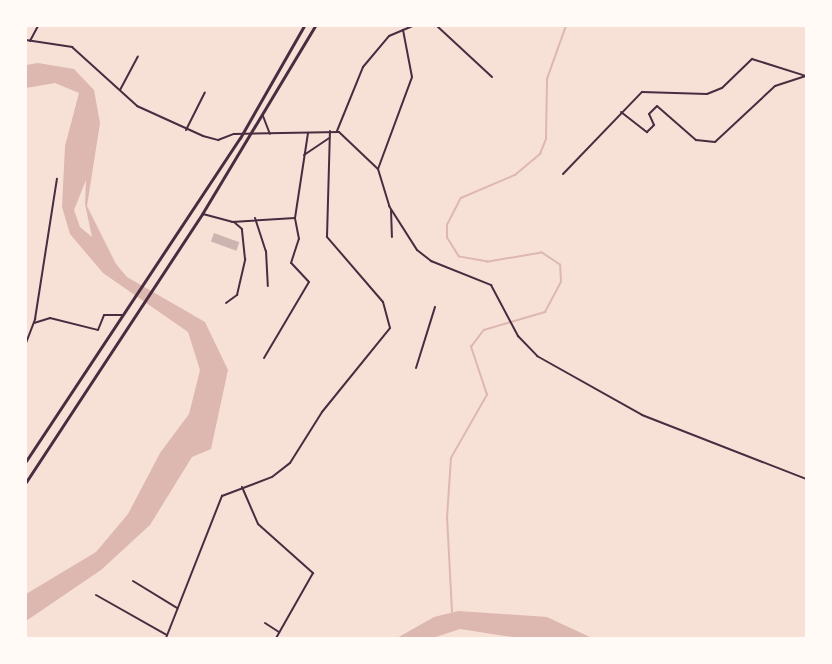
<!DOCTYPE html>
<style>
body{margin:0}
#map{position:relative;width:832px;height:664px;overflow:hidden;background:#f7e1d7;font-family:"Roboto Condensed",sans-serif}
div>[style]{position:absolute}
.water>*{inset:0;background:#dcb8b0}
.stream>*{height:1.5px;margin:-0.75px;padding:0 0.75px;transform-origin:0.75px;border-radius:0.75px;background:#dcb8b0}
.building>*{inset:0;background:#ccb4b1;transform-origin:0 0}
.minor>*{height:2px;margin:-1px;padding:0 1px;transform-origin:1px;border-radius:1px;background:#4a2c40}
.tertiary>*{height:2px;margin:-1px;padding:0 1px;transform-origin:1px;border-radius:1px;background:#4a2c40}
.trunk>*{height:3px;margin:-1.5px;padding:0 1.5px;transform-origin:1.5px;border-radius:1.5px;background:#4a2c40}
span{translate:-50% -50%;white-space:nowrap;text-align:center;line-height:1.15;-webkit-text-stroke:4.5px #fffaf5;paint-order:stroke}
.frame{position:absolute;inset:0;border:27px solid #fffaf5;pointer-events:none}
</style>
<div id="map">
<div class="water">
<div style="clip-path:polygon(evenodd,38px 63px,74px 69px,94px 90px,100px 123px,87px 206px,116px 264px,127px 277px,205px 322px,228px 370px,211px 449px,192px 457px,150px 525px,101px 570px,26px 621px,26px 594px,96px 552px,128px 514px,160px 453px,189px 414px,200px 370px,188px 332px,103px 273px,70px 234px,62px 207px,65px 146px,79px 93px,55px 83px,26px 88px,26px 65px,38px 63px,86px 180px,85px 204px,92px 237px,80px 227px,74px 210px,86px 180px)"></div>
<div style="clip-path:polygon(458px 611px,547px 617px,592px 638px,519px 638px,460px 629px,433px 638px,397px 638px,434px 617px)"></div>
</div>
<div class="stream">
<div style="left:452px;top:612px;width:94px;rotate:-93deg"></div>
<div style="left:447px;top:518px;width:60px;rotate:-86.2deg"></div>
<div style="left:451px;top:458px;width:73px;rotate:-60.3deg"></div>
<div style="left:487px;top:395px;width:51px;rotate:-108.4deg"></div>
<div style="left:471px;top:347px;width:21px;rotate:-53deg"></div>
<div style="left:484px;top:330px;width:64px;rotate:-16.4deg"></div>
<div style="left:545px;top:312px;width:34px;rotate:-62deg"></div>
<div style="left:561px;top:282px;width:17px;rotate:-93deg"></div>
<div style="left:560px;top:265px;width:22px;rotate:-146deg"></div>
<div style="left:542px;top:253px;width:55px;rotate:170.5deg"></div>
<div style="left:488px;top:262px;width:29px;rotate:-170deg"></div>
<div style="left:459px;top:257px;width:22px;rotate:-122deg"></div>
<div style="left:447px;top:238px;width:13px;rotate:-90deg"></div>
<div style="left:447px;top:225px;width:30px;rotate:-63deg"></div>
<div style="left:461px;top:198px;width:59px;rotate:-23.1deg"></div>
<div style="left:515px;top:175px;width:33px;rotate:-40deg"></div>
<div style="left:540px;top:154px;width:16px;rotate:-68deg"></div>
<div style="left:546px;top:139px;width:60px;rotate:-89deg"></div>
<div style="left:547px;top:79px;width:56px;rotate:-70.3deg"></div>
</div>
<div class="building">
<div style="left:214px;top:233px;width:27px;height:9px;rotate:20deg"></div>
</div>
<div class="minor">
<div style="left:437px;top:26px;width:75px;rotate:42.8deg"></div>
<div style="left:30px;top:41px;width:17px;rotate:-62deg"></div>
<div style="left:120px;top:90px;width:38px;rotate:-62deg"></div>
<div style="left:621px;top:112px;width:33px;rotate:38deg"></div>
<div style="left:647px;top:132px;width:10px;rotate:-45deg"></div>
<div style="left:654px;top:125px;width:12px;rotate:-114deg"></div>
<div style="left:649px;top:114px;width:11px;rotate:-45deg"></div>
<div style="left:657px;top:106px;width:52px;rotate:41.1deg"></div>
<div style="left:696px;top:140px;width:19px;rotate:6deg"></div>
<div style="left:715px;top:142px;width:82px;rotate:-43deg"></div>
<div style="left:775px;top:86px;width:33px;rotate:-18deg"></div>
<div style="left:186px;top:130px;width:42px;rotate:-63.4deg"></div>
<div style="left:304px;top:155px;width:30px;rotate:-34deg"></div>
<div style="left:378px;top:169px;width:98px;rotate:-69.7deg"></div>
<div style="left:412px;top:77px;width:48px;rotate:-100.8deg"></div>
<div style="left:563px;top:174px;width:114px;rotate:-46.1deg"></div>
<div style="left:642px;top:92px;width:65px;rotate:1.8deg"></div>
<div style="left:707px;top:94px;width:16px;rotate:-22deg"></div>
<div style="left:722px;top:88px;width:42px;rotate:-44deg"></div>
<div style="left:752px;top:59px;width:57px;rotate:17.5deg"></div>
<div style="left:391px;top:210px;width:27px;rotate:88deg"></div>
<div style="left:203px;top:214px;width:30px;rotate:15deg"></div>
<div style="left:232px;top:222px;width:63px;rotate:-3.6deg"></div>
<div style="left:295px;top:218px;width:86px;rotate:-81.3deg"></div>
<div style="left:255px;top:218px;width:35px;rotate:72deg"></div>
<div style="left:266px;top:251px;width:35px;rotate:87deg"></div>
<div style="left:226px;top:303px;width:14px;rotate:-36deg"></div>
<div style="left:237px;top:295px;width:37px;rotate:-77deg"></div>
<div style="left:245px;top:259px;width:30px;rotate:-96deg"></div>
<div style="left:242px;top:229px;width:11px;rotate:-139deg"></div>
<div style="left:34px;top:323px;width:17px;rotate:-17deg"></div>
<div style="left:50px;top:318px;width:49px;rotate:14deg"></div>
<div style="left:98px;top:330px;width:16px;rotate:-68deg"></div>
<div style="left:104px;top:315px;width:19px"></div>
<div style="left:26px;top:343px;width:26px;rotate:-69deg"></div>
<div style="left:35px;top:319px;width:142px;rotate:-81.1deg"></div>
<div style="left:264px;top:358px;width:88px;rotate:-59.4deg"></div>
<div style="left:309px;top:282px;width:26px;rotate:-133deg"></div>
<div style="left:291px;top:263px;width:25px;rotate:-72deg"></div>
<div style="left:299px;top:239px;width:21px;rotate:-101deg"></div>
<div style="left:416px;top:368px;width:64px;rotate:-72.7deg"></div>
<div style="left:242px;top:487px;width:40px;rotate:66.6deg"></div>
<div style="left:258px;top:524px;width:74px;rotate:41.7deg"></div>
<div style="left:313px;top:573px;width:75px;rotate:119.6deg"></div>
<div style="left:133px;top:581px;width:52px;rotate:31.5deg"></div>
<div style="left:96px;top:595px;width:81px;rotate:29.4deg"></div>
<div style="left:265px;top:623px;width:17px;rotate:33deg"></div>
</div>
<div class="tertiary">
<div style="left:26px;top:40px;width:47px;rotate:8.7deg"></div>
<div style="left:72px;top:47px;width:88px;rotate:42.2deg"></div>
<div style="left:137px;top:106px;width:72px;rotate:24.4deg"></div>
<div style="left:203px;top:136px;width:16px;rotate:15deg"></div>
<div style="left:218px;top:140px;width:17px;rotate:-21deg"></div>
<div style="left:234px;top:134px;width:105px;rotate:-1.1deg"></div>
<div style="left:339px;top:132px;width:54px;rotate:43.5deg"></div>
<div style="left:378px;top:169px;width:39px;rotate:73deg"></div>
<div style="left:389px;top:206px;width:52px;rotate:57.5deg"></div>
<div style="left:417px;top:250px;width:18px;rotate:38deg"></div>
<div style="left:431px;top:261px;width:65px;rotate:21.8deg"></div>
<div style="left:491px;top:285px;width:58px;rotate:62.1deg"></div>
<div style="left:518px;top:336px;width:28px;rotate:46deg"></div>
<div style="left:537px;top:356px;width:120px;rotate:29.3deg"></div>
<div style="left:642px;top:415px;width:176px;rotate:21.3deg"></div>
<div style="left:263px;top:116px;width:19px;rotate:69deg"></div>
<div style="left:337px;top:131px;width:69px;rotate:-67.9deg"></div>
<div style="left:363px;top:67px;width:40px;rotate:-50deg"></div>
<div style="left:389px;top:36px;width:25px;rotate:-23deg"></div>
<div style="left:26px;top:347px;width:7px;rotate:90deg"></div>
<div style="left:166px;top:638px;width:153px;rotate:-68.5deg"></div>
<div style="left:222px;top:496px;width:53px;rotate:-20.8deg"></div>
<div style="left:272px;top:477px;width:23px;rotate:-38deg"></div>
<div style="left:290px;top:463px;width:60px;rotate:-57.9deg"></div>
<div style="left:322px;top:412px;width:108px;rotate:-51deg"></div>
<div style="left:390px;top:328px;width:27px;rotate:-105deg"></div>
<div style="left:383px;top:302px;width:86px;rotate:-130.7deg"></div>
<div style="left:327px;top:237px;width:106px;rotate:-88.4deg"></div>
</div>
<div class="trunk">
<div style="left:26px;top:461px;width:387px;rotate:-56.5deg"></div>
<div style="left:240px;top:138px;width:129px;rotate:-60.3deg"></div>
<div style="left:26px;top:482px;width:321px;rotate:-56.7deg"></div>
<div style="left:202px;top:214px;width:219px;rotate:-59deg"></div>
</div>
<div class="frame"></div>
</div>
